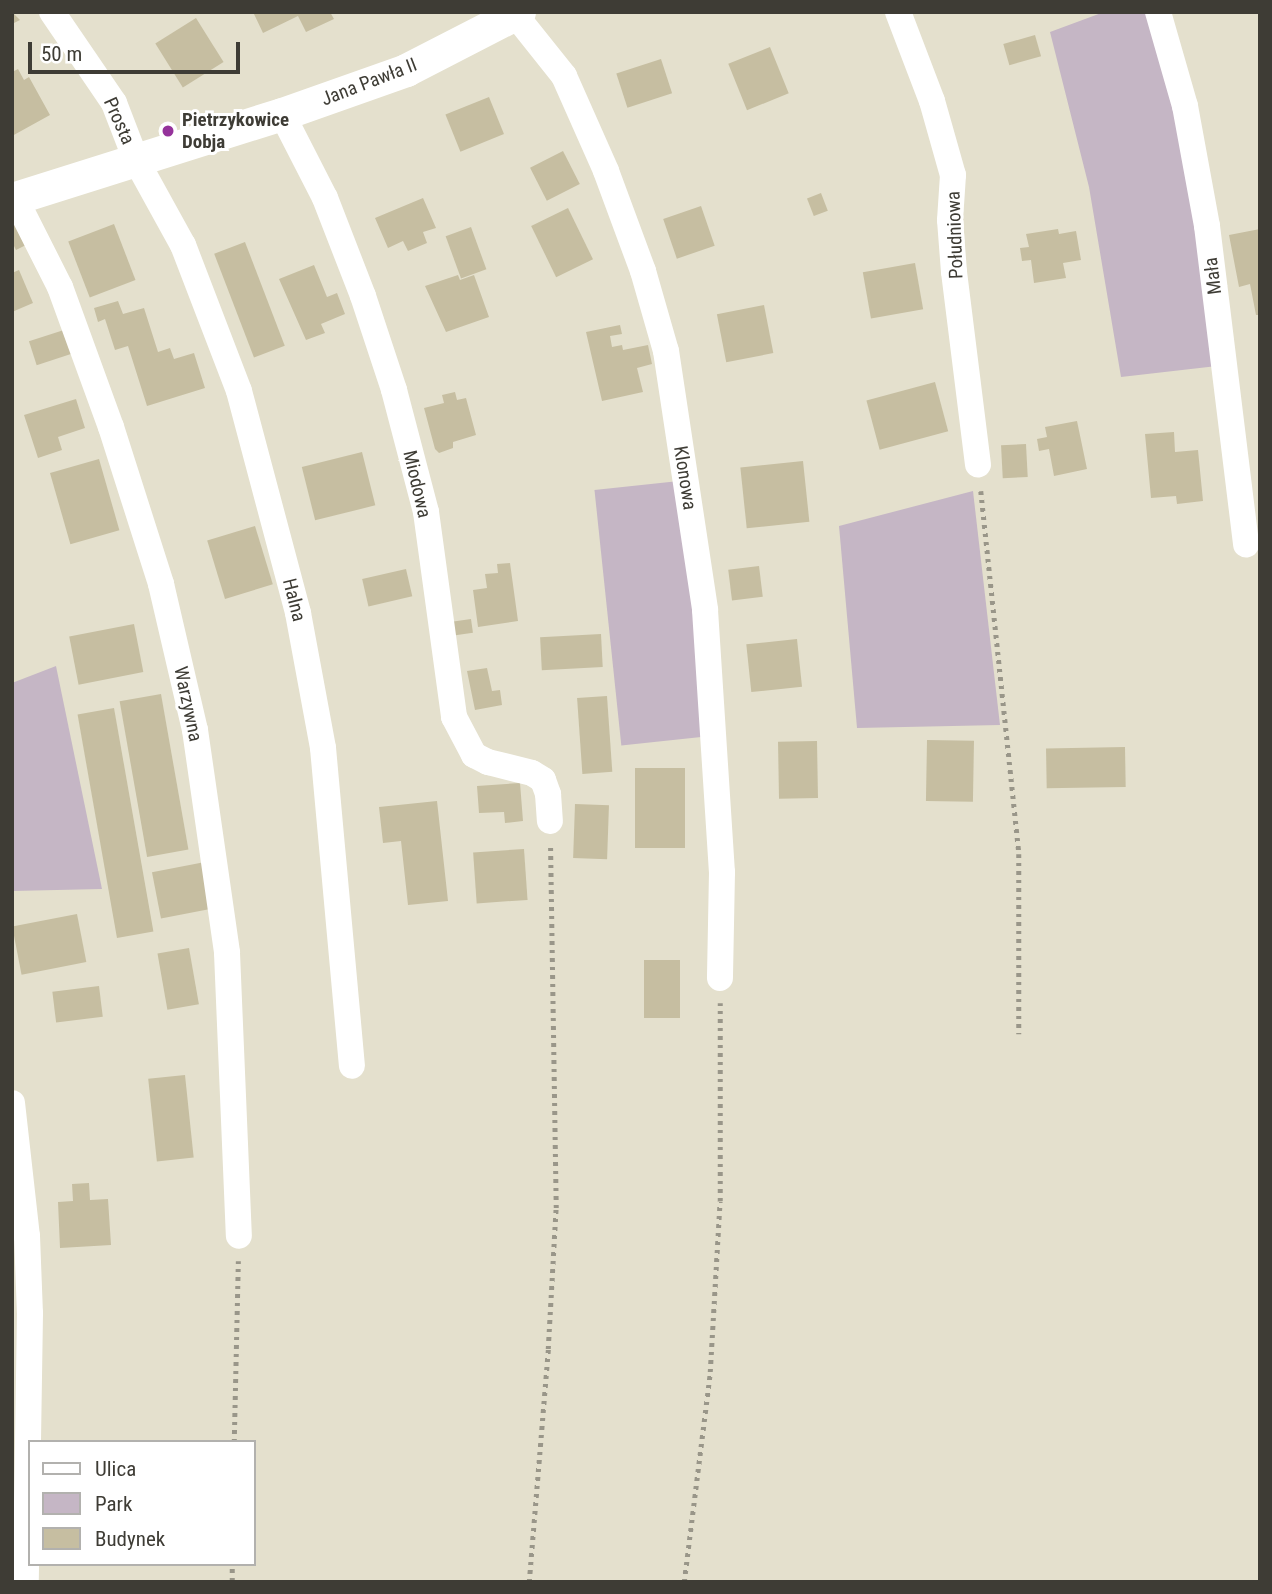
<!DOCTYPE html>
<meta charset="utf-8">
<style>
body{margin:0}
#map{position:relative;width:1272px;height:1594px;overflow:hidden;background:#e4e0cd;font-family:"Roboto Condensed",sans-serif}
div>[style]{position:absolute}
.green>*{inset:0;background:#c5b6c5;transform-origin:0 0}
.building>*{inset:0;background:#c6bea1;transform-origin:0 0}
.path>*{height:4.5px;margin-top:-2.25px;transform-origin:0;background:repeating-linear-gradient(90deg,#999689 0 3.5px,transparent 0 8.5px)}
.minor>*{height:26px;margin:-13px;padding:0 13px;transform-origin:13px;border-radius:13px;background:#fff}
.tertiary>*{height:33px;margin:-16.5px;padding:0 16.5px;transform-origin:16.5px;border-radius:16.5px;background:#fff}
.dots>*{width:19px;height:19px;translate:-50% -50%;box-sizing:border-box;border:4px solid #fff;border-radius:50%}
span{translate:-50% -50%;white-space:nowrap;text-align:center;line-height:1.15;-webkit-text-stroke:6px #fff;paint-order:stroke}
.street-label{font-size:19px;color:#3e3c35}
.poi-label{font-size:19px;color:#3e3c35;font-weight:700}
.left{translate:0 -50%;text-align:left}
.frame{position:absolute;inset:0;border:14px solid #3e3c35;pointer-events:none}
.legend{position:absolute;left:28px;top:1440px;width:228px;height:126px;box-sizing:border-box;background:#fff;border:2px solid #b2b1ae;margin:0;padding:9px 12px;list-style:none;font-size:21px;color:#3e3c35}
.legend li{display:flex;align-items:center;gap:14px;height:35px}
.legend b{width:35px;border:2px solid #b2b1ae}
.scale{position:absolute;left:28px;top:42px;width:212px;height:32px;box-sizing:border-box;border:4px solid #3e3c35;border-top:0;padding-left:9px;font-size:21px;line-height:24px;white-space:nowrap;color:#3e3c35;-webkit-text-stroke:5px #fff;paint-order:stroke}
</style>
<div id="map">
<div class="green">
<div style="clip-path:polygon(1104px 12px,1151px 12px,1173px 93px,1217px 366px,1121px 377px,1089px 187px,1050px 32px)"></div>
<div style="left:679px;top:481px;width:257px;height:85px;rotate:84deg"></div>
<div style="clip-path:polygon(973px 491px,1000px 725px,857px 728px,839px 526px)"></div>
<div style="clip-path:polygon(56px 666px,102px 889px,12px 891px,12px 683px)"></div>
</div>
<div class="building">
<div style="clip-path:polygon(12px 12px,20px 20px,12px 24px)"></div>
<div style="clip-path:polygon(253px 12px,330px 12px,334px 19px,306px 32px,298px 16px,263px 33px)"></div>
<div style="left:196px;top:18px;width:52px;height:48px;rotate:58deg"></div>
<div style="left:1035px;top:35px;width:22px;height:33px;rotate:74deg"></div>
<div style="left:770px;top:47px;width:50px;height:45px;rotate:68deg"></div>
<div style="left:661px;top:59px;width:36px;height:47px;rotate:72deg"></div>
<div style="clip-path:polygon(18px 69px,24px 80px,29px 77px,50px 115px,12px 136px,12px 72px)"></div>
<div style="left:489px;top:97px;width:40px;height:47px;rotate:68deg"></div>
<div style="left:563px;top:151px;width:37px;height:37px;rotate:63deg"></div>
<div style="left:821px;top:193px;width:19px;height:15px;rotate:69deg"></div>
<div style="clip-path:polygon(423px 198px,436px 228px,423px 232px,427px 243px,408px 251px,403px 241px,388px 248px,375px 218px)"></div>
<div style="left:701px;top:206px;width:42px;height:40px;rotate:71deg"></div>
<div style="left:568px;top:208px;width:57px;height:41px;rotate:64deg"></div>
<div style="clip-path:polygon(18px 221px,28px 244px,16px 250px,12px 242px,12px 224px)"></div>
<div style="left:114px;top:224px;width:60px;height:49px;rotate:69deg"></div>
<div style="left:471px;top:227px;width:45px;height:27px;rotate:70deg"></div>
<div style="clip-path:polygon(1058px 229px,1059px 234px,1076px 231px,1081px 260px,1063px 263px,1066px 278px,1034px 283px,1031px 260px,1022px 261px,1020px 248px,1029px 247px,1026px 234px)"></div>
<div style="clip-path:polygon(1260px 229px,1260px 315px,1256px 315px,1250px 284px,1239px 287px,1229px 235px)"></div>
<div style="left:245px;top:242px;width:111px;height:33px;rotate:69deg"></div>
<div style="left:915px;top:263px;width:47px;height:53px;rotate:80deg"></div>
<div style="clip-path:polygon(314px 265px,327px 297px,337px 293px,345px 314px,321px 324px,325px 333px,306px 340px,279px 279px)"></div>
<div style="clip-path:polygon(19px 270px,33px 303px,12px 312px,12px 273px)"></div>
<div style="clip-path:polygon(458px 275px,460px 280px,474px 275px,489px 317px,446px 332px,425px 286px)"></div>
<div style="clip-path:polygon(118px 301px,123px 314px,144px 308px,158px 352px,170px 348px,174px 359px,194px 353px,205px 388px,147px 406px,128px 346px,115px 350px,105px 319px,98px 322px,94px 308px)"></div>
<div style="left:764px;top:305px;width:49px;height:48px;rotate:79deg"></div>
<div style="clip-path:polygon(620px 325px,622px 334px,610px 336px,612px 347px,622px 345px,623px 350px,648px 345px,652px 364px,637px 368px,643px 392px,602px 401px,586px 332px)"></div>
<div style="left:67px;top:329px;width:25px;height:40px;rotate:72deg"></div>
<div style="left:935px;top:382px;width:51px;height:71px;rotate:75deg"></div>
<div style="clip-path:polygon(455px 392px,457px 400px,466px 398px,476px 435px,453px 442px,453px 448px,439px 453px,435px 449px,424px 408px,444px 403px,442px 395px)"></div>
<div style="clip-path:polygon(76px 399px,85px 428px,58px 437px,62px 450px,38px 458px,24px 415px)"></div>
<div style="clip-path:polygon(1077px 421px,1087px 469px,1054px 476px,1049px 449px,1039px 451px,1037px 439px,1047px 437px,1045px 427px)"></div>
<div style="clip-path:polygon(1174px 432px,1175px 452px,1198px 450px,1203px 501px,1177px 504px,1176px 496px,1151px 498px,1145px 434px)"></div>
<div style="left:1026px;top:444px;width:33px;height:25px;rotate:87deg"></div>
<div style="left:362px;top:452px;width:55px;height:62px;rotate:76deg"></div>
<div style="left:99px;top:459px;width:74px;height:51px;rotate:74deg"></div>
<div style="left:803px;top:461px;width:61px;height:63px;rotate:84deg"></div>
<div style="left:255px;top:526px;width:61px;height:50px;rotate:73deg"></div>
<div style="clip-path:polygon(510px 563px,518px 621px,478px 627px,473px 590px,487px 588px,485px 574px,498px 573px,497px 564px)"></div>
<div style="left:759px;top:566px;width:31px;height:31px;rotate:83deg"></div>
<div style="left:406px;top:569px;width:28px;height:45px;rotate:77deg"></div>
<div style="left:471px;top:619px;width:14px;height:23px;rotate:82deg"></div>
<div style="left:134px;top:624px;width:49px;height:66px;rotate:79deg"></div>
<div style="left:601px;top:634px;width:33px;height:61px;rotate:87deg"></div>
<div style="left:797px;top:639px;width:48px;height:51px;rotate:84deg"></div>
<div style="clip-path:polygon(487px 668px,492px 691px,500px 690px,502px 705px,475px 710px,467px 671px)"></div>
<div style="left:161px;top:694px;width:158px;height:42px;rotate:80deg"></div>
<div style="left:607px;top:696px;width:76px;height:30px;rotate:86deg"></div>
<div style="left:114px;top:708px;width:227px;height:37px;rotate:80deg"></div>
<div style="left:927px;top:740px;width:47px;height:61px;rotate:1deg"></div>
<div style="left:817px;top:741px;width:57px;height:39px;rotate:89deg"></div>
<div style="left:1125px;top:747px;width:40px;height:79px;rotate:89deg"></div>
<div style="left:635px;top:768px;width:50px;height:80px"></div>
<div style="clip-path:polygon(520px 783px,523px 821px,505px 823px,504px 812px,479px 813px,477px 786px)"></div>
<div style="clip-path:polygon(437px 801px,448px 901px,408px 905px,401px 841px,383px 843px,379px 807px)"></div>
<div style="left:575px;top:804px;width:34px;height:54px;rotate:2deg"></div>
<div style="left:524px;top:849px;width:51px;height:51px;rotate:86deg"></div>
<div style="left:205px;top:862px;width:47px;height:54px;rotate:79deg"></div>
<div style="left:77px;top:914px;width:49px;height:66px;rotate:79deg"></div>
<div style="left:189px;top:948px;width:57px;height:32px;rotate:80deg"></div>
<div style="left:644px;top:960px;width:36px;height:58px"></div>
<div style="left:99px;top:986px;width:31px;height:47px;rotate:83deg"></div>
<div style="left:185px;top:1075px;width:83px;height:37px;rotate:84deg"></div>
<div style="clip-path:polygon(89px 1183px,90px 1200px,108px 1199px,111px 1245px,60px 1248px,58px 1202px,73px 1201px,72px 1184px)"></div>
</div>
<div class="path">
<div style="left:981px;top:491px;width:365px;rotate:84deg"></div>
<div style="left:1019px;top:854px;width:180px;rotate:90deg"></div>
<div style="left:234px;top:1442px;width:181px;rotate:-88.7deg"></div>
<div style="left:232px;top:1581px;width:17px;rotate:-90deg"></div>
<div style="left:529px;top:1582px;width:234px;rotate:-85.3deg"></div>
<div style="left:548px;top:1349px;width:141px;rotate:-86.8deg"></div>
<div style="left:556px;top:1208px;width:362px;rotate:-90.9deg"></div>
<div style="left:684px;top:1582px;width:212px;rotate:-82.9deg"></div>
<div style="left:710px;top:1372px;width:171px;rotate:-86.7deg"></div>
<div style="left:720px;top:1201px;width:198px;rotate:-90deg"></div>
</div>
<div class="minor">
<div style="left:52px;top:12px;width:110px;rotate:55.7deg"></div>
<div style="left:114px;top:103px;width:61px;rotate:68.9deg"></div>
<div style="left:136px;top:160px;width:97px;rotate:61.1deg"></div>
<div style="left:183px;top:245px;width:156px;rotate:69deg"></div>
<div style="left:239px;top:391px;width:230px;rotate:75.1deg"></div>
<div style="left:298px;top:613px;width:137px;rotate:79.5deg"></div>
<div style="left:323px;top:748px;width:319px;rotate:84.8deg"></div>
<div style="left:513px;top:12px;width:82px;rotate:51.4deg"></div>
<div style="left:564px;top:76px;width:104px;rotate:66.1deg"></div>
<div style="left:606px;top:171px;width:107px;rotate:69.7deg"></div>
<div style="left:643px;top:271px;width:83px;rotate:74deg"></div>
<div style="left:666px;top:351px;width:262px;rotate:81.4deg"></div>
<div style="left:705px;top:610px;width:263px;rotate:86.3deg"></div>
<div style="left:722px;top:872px;width:106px;rotate:91.1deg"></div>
<div style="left:898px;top:12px;width:95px;rotate:69.1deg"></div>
<div style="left:932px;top:101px;width:77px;rotate:74.2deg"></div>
<div style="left:953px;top:175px;width:45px;rotate:93.8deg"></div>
<div style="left:950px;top:220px;width:52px;rotate:85.6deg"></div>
<div style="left:954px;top:272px;width:194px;rotate:82.9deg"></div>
<div style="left:1158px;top:12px;width:98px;rotate:74deg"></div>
<div style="left:1185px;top:106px;width:122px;rotate:79.6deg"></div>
<div style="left:1207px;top:226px;width:321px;rotate:83deg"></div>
<div style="left:282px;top:114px;width:94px;rotate:62.9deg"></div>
<div style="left:325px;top:198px;width:105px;rotate:68.8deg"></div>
<div style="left:363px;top:296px;width:99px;rotate:71.7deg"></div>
<div style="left:394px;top:390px;width:126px;rotate:75.3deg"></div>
<div style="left:426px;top:512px;width:207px;rotate:82.2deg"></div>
<div style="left:454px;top:717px;width:43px;rotate:62.2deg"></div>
<div style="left:474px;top:755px;width:16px;rotate:27deg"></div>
<div style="left:488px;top:762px;width:45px;rotate:14deg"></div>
<div style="left:532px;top:773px;width:13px;rotate:32deg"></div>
<div style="left:543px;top:780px;width:15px;rotate:70deg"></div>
<div style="left:548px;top:794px;width:27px;rotate:86deg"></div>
<div style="left:15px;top:198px;width:100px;rotate:63.2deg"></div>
<div style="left:60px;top:287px;width:149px;rotate:70deg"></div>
<div style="left:111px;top:427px;width:165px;rotate:72.3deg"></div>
<div style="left:161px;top:584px;width:150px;rotate:76.9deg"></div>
<div style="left:195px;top:730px;width:225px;rotate:81.8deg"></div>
<div style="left:227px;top:953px;width:283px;rotate:87.6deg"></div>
<div style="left:12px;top:1103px;width:134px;rotate:83.6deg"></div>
<div style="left:27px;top:1236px;width:77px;rotate:87.8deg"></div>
<div style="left:30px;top:1313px;width:269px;rotate:90.9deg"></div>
</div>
<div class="tertiary">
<div style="left:12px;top:199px;width:283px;rotate:-17.5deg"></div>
<div style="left:282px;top:114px;width:132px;rotate:-19.5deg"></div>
<div style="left:406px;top:70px;width:127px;rotate:-27.2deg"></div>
</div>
<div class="dots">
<div style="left:168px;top:131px;background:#95339b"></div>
</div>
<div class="street-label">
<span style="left:369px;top:82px;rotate:-21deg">Jana Pawła II</span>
<span style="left:119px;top:121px;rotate:66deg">Prosta</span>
<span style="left:955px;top:235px;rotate:-92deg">Południowa</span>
<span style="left:1213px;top:276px;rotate:-97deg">Mała</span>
<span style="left:685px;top:478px;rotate:81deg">Klonowa</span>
<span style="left:417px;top:484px;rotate:77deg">Miodowa</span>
<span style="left:294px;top:600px;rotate:76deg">Halna</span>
<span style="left:188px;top:704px;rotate:78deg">Warzywna</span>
</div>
<div class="poi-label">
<span class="left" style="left:182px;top:131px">Pietrzykowice<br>Dobja</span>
</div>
<div class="frame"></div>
<ul class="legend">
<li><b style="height:9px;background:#fff"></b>Ulica</li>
<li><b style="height:19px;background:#c5b6c5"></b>Park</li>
<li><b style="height:19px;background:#c6bea1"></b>Budynek</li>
</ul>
<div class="scale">50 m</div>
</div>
